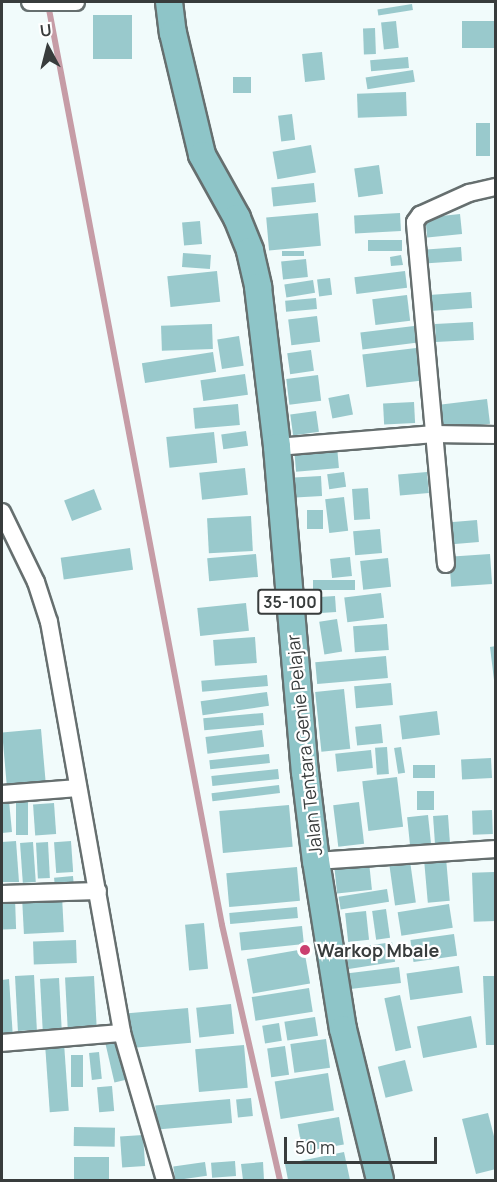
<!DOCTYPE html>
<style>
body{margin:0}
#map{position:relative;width:497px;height:1182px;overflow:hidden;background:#f1fbfb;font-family:Manrope,sans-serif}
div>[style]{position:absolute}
.stream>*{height:6px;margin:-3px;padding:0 3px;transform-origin:3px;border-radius:3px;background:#c69ca6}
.building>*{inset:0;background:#99c9cc;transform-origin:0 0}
.roads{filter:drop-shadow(2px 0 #666f6f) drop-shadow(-2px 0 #666f6f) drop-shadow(0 2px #666f6f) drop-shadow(0 -2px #666f6f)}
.street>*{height:16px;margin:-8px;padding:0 8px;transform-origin:8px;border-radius:8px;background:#fff}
.primary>*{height:26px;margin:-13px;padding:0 13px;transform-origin:13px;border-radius:13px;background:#8ec5c8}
.dots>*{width:16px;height:16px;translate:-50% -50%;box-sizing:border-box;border:3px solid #fff;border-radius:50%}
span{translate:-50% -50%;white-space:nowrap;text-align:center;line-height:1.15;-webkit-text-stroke:4.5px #fff;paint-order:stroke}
.shield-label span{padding:2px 4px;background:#fff;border:2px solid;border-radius:4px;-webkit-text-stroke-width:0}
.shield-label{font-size:16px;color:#383c3c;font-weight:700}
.street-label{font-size:18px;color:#383c3c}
.poi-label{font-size:18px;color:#383c3c;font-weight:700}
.left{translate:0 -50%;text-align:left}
.frame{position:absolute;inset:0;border:3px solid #383c3c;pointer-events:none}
.north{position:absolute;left:18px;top:18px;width:60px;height:60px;-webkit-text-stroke:4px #fff;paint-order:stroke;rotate:353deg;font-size:16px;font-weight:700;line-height:24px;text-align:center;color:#383c3c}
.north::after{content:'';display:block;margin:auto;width:21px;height:27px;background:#383c3c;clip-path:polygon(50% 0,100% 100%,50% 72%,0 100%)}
.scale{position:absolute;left:284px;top:1137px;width:153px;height:27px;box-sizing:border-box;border:3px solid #383c3c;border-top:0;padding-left:8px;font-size:18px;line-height:21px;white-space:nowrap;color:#383c3c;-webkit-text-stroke:4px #fff;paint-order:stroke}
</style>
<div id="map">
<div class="stream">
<div style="left:48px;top:4px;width:937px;rotate:79.3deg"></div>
<div style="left:222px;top:925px;width:262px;rotate:77.2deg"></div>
</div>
<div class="building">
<div style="left:412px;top:4px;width:6px;height:35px;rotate:81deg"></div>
<div style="left:93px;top:15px;width:39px;height:44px"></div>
<div style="left:396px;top:21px;width:27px;height:15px;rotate:84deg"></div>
<div style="left:496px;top:21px;width:27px;height:34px;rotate:90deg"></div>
<div style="left:375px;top:28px;width:26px;height:12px;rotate:88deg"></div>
<div style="left:322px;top:52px;width:28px;height:20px;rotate:84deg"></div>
<div style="left:408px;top:57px;width:11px;height:38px;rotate:85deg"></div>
<div style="left:413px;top:70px;width:12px;height:48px;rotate:81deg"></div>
<div style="left:251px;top:77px;width:16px;height:18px;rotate:90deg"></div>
<div style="left:406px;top:92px;width:24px;height:49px;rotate:88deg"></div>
<div style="left:292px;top:114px;width:26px;height:14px;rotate:83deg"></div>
<div style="left:476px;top:123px;width:14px;height:33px"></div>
<div style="left:311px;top:145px;width:28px;height:39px;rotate:80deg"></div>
<div style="left:379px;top:165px;width:29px;height:25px;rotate:82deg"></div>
<div style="left:314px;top:183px;width:19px;height:43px;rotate:84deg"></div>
<div style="left:318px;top:213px;width:33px;height:52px;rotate:85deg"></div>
<div style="left:400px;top:213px;width:18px;height:46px;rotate:87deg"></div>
<div style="left:460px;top:214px;width:20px;height:35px;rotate:84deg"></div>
<div style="left:200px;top:221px;width:23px;height:18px;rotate:85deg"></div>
<div style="left:402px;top:240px;width:11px;height:34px;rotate:90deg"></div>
<div style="left:461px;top:247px;width:14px;height:38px;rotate:86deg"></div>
<div style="left:304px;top:251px;width:5px;height:22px;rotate:90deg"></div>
<div style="left:183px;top:253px;width:28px;height:14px;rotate:4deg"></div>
<div style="clip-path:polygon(401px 255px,403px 265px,391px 266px,390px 257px)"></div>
<div style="left:306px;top:259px;width:18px;height:25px;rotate:84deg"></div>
<div style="left:217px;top:271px;width:31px;height:50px;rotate:84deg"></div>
<div style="left:405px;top:271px;width:17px;height:51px;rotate:83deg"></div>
<div style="left:330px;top:278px;width:17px;height:13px;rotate:83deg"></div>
<div style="left:313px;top:280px;width:13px;height:29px;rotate:81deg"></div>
<div style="left:471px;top:292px;width:16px;height:42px;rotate:86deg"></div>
<div style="left:407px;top:295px;width:26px;height:35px;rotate:83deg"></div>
<div style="left:316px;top:298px;width:11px;height:31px;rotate:85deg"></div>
<div style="left:317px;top:316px;width:26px;height:29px;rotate:83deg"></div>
<div style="left:473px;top:322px;width:18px;height:38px;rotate:87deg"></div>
<div style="left:212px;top:324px;width:25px;height:51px;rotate:88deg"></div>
<div style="left:414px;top:326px;width:17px;height:54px;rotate:83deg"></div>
<div style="left:239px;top:336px;width:30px;height:22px;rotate:81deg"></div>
<div style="left:416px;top:348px;width:33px;height:54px;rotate:83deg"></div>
<div style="left:311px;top:350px;width:21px;height:24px;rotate:82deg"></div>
<div style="left:213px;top:352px;width:20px;height:72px;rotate:81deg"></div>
<div style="left:245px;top:374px;width:21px;height:45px;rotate:82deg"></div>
<div style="left:318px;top:375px;width:26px;height:32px;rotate:83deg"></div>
<div style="left:349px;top:394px;width:21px;height:21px;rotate:79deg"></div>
<div style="left:487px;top:399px;width:25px;height:48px;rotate:83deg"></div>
<div style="left:414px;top:402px;width:21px;height:31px;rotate:87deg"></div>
<div style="left:238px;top:404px;width:21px;height:45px;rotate:85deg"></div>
<div style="left:316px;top:411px;width:21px;height:26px;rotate:82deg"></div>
<div style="left:246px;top:431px;width:15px;height:25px;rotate:82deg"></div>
<div style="left:214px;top:432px;width:31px;height:48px;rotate:84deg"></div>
<div style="left:337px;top:446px;width:22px;height:43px;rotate:85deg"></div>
<div style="left:245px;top:468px;width:27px;height:46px;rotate:84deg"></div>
<div style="left:344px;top:472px;width:15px;height:17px;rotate:82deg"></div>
<div style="left:427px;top:472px;width:21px;height:29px;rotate:85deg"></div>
<div style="left:321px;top:476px;width:20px;height:27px;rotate:87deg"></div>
<div style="left:368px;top:488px;width:31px;height:16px;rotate:86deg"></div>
<div style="left:94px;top:489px;width:22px;height:32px;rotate:69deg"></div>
<div style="left:344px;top:497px;width:34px;height:19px;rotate:83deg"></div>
<div style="left:307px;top:510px;width:16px;height:19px"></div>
<div style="left:251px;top:516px;width:35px;height:44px;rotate:87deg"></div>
<div style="left:477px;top:520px;width:22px;height:30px;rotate:85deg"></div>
<div style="left:380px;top:529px;width:24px;height:27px;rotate:85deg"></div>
<div style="left:130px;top:548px;width:22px;height:70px;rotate:82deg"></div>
<div style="left:256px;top:554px;width:23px;height:49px;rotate:85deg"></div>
<div style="left:490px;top:554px;width:30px;height:41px;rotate:86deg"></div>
<div style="left:350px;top:557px;width:19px;height:20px;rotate:84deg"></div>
<div style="left:388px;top:558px;width:29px;height:28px;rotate:84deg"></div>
<div style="left:355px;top:580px;width:10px;height:42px;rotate:90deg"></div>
<div style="left:381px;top:593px;width:25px;height:37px;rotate:83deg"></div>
<div style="left:335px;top:596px;width:16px;height:23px;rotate:86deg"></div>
<div style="left:246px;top:603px;width:28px;height:49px;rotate:84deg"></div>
<div style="left:337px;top:619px;width:33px;height:18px;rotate:81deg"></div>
<div style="left:387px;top:624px;width:26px;height:34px;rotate:86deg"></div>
<div style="left:255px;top:637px;width:26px;height:42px;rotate:86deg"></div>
<div style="clip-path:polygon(496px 646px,496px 680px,494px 680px,490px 647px)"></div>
<div style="left:386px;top:656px;width:22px;height:71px;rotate:85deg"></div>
<div style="left:267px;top:675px;width:11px;height:66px;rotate:85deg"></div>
<div style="left:391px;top:683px;width:22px;height:37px;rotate:85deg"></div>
<div style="left:344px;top:689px;width:60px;height:29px;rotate:84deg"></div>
<div style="left:267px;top:692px;width:14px;height:67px;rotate:82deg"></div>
<div style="left:437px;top:711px;width:24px;height:38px;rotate:83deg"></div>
<div style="left:263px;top:713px;width:12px;height:60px;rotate:85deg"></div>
<div style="left:381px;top:724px;width:19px;height:26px;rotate:84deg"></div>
<div style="left:41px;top:729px;width:52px;height:39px;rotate:85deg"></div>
<div style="left:262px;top:730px;width:17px;height:57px;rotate:83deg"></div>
<div style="left:387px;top:747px;width:27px;height:12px;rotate:86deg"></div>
<div style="left:401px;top:747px;width:26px;height:7px;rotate:81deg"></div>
<div style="left:371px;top:750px;width:18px;height:36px;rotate:84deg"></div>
<div style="left:269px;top:754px;width:9px;height:60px;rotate:84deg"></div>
<div style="left:491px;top:758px;width:20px;height:30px;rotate:87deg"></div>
<div style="left:435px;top:765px;width:13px;height:22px;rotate:90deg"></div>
<div style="left:278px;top:769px;width:10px;height:67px;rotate:84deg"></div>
<div style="left:397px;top:777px;width:50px;height:35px;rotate:83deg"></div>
<div style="left:279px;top:785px;width:8px;height:68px;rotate:83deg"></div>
<div style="left:417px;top:791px;width:17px;height:19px"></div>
<div style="clip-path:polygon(9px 801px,12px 832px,2px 833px,2px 802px)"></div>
<div style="left:16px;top:802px;width:12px;height:33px"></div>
<div style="left:359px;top:802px;width:42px;height:26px;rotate:83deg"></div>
<div style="left:54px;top:803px;width:31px;height:21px;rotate:86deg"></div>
<div style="left:289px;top:805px;width:42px;height:70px;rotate:85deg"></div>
<div style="left:492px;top:810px;width:24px;height:20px;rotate:88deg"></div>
<div style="left:428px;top:815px;width:31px;height:21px;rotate:84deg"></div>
<div style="left:448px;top:815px;width:29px;height:15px;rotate:86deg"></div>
<div style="clip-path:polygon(16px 841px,19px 882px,2px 882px,2px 842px)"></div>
<div style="left:71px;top:841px;width:31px;height:17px;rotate:86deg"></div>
<div style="left:33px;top:842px;width:40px;height:13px;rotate:86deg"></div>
<div style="left:48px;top:842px;width:36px;height:12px;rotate:87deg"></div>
<div style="left:446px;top:858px;width:43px;height:22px;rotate:85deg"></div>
<div style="left:410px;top:861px;width:42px;height:21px;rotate:82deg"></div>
<div style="left:369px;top:862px;width:28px;height:35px;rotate:84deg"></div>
<div style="left:297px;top:867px;width:34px;height:71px;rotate:85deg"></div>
<div style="left:494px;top:872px;width:49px;height:22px;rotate:88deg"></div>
<div style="left:73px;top:876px;width:11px;height:19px;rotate:85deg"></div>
<div style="left:387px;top:889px;width:13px;height:49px;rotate:81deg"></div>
<div style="left:62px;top:896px;width:36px;height:40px;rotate:87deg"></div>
<div style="left:15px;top:898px;width:31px;height:13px;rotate:88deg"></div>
<div style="left:449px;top:904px;width:24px;height:52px;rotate:81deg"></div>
<div style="left:297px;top:907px;width:11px;height:68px;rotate:85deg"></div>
<div style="left:386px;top:909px;width:29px;height:14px;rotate:82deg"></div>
<div style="left:366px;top:911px;width:29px;height:21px;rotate:84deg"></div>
<div style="left:204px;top:923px;width:46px;height:19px;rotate:85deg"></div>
<div style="left:302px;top:926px;width:18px;height:63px;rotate:84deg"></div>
<div style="left:454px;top:934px;width:22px;height:44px;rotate:82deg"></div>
<div style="left:76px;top:940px;width:23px;height:43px;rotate:88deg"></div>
<div style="left:392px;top:942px;width:20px;height:47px;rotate:81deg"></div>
<div style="left:304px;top:949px;width:35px;height:58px;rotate:80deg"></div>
<div style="left:459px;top:966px;width:27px;height:53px;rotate:82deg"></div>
<div style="left:399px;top:967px;width:16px;height:51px;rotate:83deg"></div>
<div style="left:34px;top:975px;width:55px;height:19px;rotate:87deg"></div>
<div style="left:94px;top:976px;width:50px;height:29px;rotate:87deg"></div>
<div style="clip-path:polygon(483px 976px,496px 976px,496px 1045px,486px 1045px)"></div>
<div style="left:59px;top:978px;width:58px;height:19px;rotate:87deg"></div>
<div style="clip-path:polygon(9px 979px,13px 1038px,2px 1039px,2px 980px)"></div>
<div style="left:309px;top:988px;width:24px;height:58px;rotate:81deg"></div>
<div style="left:400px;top:995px;width:54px;height:16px;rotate:78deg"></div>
<div style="left:231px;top:1004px;width:30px;height:35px;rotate:84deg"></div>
<div style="left:188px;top:1008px;width:35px;height:63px;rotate:85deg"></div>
<div style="left:471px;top:1016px;width:32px;height:55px;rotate:79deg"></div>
<div style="left:315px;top:1017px;width:19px;height:31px;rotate:81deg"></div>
<div style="left:279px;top:1023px;width:18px;height:17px;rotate:81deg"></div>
<div style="left:116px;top:1036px;width:45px;height:12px;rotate:77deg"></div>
<div style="left:326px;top:1039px;width:29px;height:36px;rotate:82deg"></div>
<div style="left:64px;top:1043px;width:68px;height:19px;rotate:86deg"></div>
<div style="left:244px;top:1045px;width:43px;height:49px;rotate:85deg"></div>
<div style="left:285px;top:1046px;width:29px;height:18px;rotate:82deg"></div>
<div style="left:99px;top:1052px;width:27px;height:10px;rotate:84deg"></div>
<div style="left:71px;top:1055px;width:12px;height:32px"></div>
<div style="left:405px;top:1060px;width:32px;height:28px;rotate:76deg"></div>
<div style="left:328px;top:1073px;width:38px;height:54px;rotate:81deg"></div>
<div style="left:112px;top:1086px;width:25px;height:15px;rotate:85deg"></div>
<div style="left:251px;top:1098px;width:18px;height:15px;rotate:84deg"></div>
<div style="left:230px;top:1099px;width:24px;height:75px;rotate:85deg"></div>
<div style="clip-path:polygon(488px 1113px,496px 1144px,496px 1169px,476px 1174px,462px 1119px)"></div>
<div style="left:339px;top:1117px;width:28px;height:42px;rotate:80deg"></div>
<div style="left:74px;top:1127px;width:41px;height:19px;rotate:1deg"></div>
<div style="left:143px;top:1135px;width:31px;height:23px;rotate:86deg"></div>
<div style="clip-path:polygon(344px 1152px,350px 1180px,288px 1180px,285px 1164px)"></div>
<div style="left:74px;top:1157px;width:35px;height:23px"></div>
<div style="left:235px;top:1161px;width:15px;height:24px;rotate:86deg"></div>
<div style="left:205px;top:1162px;width:14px;height:32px;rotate:82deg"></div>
<div style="clip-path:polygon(263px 1162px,264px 1180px,243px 1180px,241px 1164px)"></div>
</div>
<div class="roads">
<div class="street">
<div style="left:30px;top:2px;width:46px"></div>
<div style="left:277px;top:447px;width:158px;rotate:-4.7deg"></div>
<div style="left:434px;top:434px;width:62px;rotate:0.9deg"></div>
<div style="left:2px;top:512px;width:78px;rotate:64.1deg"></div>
<div style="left:36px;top:582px;width:42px;rotate:72deg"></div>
<div style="left:49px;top:622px;width:417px;rotate:79.9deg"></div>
<div style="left:122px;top:1033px;width:153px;rotate:73.7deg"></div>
<div style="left:446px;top:564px;width:343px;rotate:-95.2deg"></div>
<div style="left:415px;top:222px;width:9px;rotate:-54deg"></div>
<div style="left:420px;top:215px;width:54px;rotate:-24.2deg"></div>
<div style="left:469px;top:193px;width:28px;rotate:-13deg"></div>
<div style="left:2px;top:794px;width:76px;rotate:-4.5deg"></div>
<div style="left:316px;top:861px;width:180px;rotate:-3.8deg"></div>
<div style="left:2px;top:894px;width:96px;rotate:-1.8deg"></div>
<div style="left:2px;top:1043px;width:120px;rotate:-4.8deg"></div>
</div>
<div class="primary">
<div style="left:169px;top:2px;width:31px;rotate:83deg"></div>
<div style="left:173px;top:33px;width:125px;rotate:76.6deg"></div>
<div style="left:202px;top:155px;width:72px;rotate:60.9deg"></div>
<div style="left:237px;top:218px;width:35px;rotate:68deg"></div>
<div style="left:250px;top:251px;width:37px;rotate:77deg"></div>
<div style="left:258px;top:287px;width:161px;rotate:83.2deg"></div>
<div style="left:277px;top:447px;width:326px;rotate:85.1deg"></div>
<div style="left:305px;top:772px;width:90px;rotate:83deg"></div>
<div style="left:316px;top:861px;width:170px;rotate:80.9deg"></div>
<div style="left:343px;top:1029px;width:155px;rotate:76.2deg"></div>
</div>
</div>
<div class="dots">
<div style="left:305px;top:950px;background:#cb3f6f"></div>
</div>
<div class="shield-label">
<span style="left:290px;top:602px">35-100</span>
</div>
<div class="street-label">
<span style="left:304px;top:745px;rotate:-96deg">Jalan Tentara Genie Pelajar</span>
</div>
<div class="poi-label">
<span class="left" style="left:317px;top:950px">Warkop Mbale</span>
</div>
<div class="frame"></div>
<div class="north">U</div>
<div class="scale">50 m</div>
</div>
